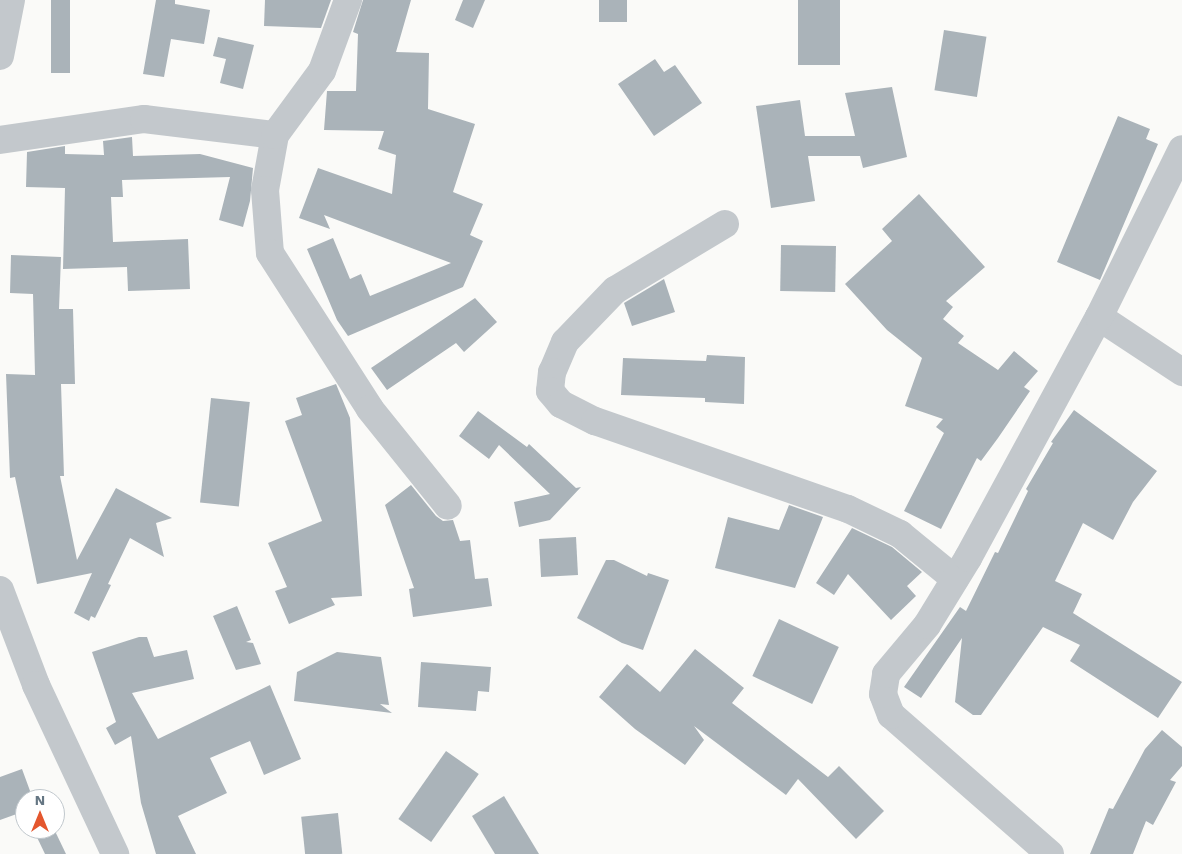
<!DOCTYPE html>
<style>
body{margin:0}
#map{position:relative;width:1182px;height:854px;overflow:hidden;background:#fafaf8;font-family:"Work Sans",sans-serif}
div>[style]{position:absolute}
.building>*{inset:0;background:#aab3b9;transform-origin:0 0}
.minor>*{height:28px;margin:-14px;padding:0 14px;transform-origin:14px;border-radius:14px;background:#c3c8cc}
.tertiary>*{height:28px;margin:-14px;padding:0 14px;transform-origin:14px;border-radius:14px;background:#c3c8cc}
span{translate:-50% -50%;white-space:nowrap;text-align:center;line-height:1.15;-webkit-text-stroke:5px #fff;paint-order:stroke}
.north{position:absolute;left:15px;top:789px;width:50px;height:50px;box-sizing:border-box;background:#fff;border:1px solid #c1c8cd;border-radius:50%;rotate:0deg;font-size:14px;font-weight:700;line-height:20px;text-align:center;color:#657683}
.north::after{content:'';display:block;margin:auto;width:18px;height:22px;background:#e4572e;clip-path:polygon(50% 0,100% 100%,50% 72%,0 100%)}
</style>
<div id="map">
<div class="building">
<div style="left:51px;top:0;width:19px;height:73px"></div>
<div style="clip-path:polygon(156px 0,175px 0,175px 4px,210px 10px,204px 44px,171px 39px,164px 77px,143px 74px)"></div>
<div style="clip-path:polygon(265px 0,331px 0,321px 28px,264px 26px)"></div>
<div style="clip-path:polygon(363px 0,411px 0,396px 52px,429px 53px,428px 109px,475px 124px,453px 192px,483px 204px,470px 235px,483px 241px,463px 287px,348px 336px,337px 320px,307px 249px,333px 238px,350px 279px,361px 274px,370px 296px,451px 263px,324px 215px,330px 229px,299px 218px,318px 168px,392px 194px,396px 155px,378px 149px,384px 131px,324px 130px,327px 91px,356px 91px,358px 34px,353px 32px)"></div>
<div style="clip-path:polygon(463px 0,485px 0,473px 28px,455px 20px)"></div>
<div style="left:599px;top:0;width:28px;height:22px"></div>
<div style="left:798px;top:0;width:42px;height:65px"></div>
<div style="left:944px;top:30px;width:43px;height:61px;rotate:9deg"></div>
<div style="clip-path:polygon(218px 37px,254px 45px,243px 89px,220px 83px,226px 59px,213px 56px)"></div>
<div style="clip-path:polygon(655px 59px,664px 72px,675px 65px,702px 103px,654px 136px,618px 84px)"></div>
<div style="clip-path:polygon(892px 87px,907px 157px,863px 168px,860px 156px,808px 156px,815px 201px,771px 208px,756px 106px,800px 100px,805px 136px,855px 136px,845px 93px)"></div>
<div style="clip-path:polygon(1118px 116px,1150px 129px,1146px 139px,1158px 144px,1100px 280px,1057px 262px)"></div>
<div style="clip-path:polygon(132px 137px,133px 156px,200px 154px,253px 168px,250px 201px,243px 227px,219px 220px,230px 177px,122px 180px,123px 197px,111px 197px,113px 242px,188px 239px,190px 289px,128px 291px,127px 267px,63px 269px,65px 188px,26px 187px,27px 152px,65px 146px,65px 154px,104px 155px,103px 141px)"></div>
<div style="clip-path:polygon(919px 194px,985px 267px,946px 301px,953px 307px,943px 319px,964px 336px,958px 343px,998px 370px,1014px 351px,1038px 371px,1024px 387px,1030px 391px,998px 438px,981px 461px,977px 458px,941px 529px,904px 511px,944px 433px,936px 427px,943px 419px,905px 406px,922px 358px,887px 330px,845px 284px,892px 241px,882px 229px)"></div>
<div style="left:781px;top:245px;width:55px;height:46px;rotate:1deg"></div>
<div style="clip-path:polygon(11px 255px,61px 257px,59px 309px,73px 309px,75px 384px,61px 384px,64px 476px,60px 476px,77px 560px,116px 488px,172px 518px,156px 523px,164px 557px,130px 538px,108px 584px,111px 585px,95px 618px,91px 616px,89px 621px,74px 613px,92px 573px,37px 584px,15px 477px,10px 478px,6px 374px,35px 375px,33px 294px,10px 293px)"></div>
<div style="clip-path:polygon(664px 279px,675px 312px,632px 326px,624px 303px)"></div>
<div style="clip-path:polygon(475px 298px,497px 322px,464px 352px,456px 343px,387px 390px,371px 368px)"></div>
<div style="clip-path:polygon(707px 355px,745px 357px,744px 404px,705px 402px,705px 398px,621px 395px,623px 358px,706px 361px)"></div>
<div style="clip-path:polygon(336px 384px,350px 418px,362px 596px,331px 598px,335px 605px,289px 624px,275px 591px,287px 587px,268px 543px,322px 521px,285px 421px,302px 415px,296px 398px)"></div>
<div style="left:211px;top:398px;width:39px;height:105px;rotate:6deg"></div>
<div style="clip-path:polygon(1074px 410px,1157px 471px,1133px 502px,1113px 540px,1083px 523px,1055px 581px,1082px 594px,1073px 613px,1182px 682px,1158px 718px,1070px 661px,1080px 645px,1043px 627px,981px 715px,973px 715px,955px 702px,962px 638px,921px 698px,904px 687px,960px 607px,966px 611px,995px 552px,998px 553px,1028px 491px,1026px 489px,1053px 443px,1051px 442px)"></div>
<div style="clip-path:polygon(478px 411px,527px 447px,529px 444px,576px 488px,581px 487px,550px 520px,519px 527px,514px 502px,550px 494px,499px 445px,489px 459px,459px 436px)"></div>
<div style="clip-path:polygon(411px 485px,436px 516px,443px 521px,453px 520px,460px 541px,470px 540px,475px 579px,488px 578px,492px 606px,413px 617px,409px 589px,414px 588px,385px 505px)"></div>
<div style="clip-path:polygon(789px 505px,823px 517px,795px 588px,715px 568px,728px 517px,779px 530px)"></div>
<div style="clip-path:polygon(852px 528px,892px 547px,922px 572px,907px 586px,916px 596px,891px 620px,848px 574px,834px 595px,816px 583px)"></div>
<div style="left:576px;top:537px;width:38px;height:37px;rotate:87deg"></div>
<div style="clip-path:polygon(606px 560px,614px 560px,647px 576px,648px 573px,669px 580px,643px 650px,622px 643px,577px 618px)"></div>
<div style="clip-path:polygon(237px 606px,251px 640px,246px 642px,253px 643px,261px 664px,236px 670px,213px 616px)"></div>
<div style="left:779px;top:619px;width:66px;height:63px;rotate:25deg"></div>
<div style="clip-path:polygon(139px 637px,147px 637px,154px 657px,187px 650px,194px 679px,132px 693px,158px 739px,270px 685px,301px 759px,264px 775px,250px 741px,210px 758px,227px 793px,178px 816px,196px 854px,156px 854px,141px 803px,131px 736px,115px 745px,106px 728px,116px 722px,92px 652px)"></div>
<div style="clip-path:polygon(695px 649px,744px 688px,732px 703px,828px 777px,839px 766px,884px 811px,856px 839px,798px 779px,786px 795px,694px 726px,704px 740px,685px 765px,635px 729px,599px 697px,627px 664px,660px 692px)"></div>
<div style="clip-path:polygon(337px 652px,381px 657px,389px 705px,380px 704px,392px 713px,294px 701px,297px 672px)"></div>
<div style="clip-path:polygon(421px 662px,491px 667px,489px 692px,478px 691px,476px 711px,418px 707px)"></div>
<div style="clip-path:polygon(1162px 730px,1182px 747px,1182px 766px,1170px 780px,1176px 782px,1153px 825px,1146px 821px,1133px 854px,1090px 854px,1109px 808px,1113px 809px,1145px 749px)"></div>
<div style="left:446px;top:751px;width:40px;height:83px;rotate:35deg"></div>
<div style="clip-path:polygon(22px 769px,33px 799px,25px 799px,25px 811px,0 820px,0 777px)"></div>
<div style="clip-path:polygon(504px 796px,539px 854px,495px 854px,472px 816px)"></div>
<div style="left:338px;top:813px;width:41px;height:37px;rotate:84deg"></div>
<div style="clip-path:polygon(33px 829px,54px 829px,66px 854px,45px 854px)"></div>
</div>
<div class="minor">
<div style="left:275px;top:135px;width:56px;rotate:100.3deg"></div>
<div style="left:265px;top:190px;width:63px;rotate:85.5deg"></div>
<div style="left:270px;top:253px;width:185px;rotate:57.3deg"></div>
<div style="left:370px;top:409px;width:124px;rotate:51.2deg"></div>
<div style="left:0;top:140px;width:146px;rotate:-8.3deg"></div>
<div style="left:144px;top:119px;width:132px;rotate:7deg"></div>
<div style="left:275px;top:135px;width:79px;rotate:-53.7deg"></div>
<div style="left:322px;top:71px;width:76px;rotate:-69.9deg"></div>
<div style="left:725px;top:224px;width:128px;rotate:149deg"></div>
<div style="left:615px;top:290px;width:72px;rotate:133.9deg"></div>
<div style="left:565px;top:342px;width:33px;rotate:113deg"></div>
<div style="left:552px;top:372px;width:19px;rotate:96deg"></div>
<div style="left:550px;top:391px;width:17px;rotate:50deg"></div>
<div style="left:561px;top:404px;width:38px;rotate:27deg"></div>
<div style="left:595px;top:421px;width:268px;rotate:19.2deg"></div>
<div style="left:848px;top:509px;width:58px;rotate:25.7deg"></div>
<div style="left:900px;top:534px;width:71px;rotate:39.3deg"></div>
<div style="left:1099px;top:317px;width:100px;rotate:33.5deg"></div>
<div style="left:1050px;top:854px;width:211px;rotate:-138.8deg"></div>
<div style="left:891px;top:715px;width:22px;rotate:-111deg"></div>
<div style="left:883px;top:694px;width:20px;rotate:-81deg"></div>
<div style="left:886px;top:674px;width:64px;rotate:-50.1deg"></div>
<div style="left:927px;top:625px;width:79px;rotate:-58.5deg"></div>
<div style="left:968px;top:558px;width:274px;rotate:-61.5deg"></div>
<div style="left:1099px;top:317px;width:187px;rotate:-63.7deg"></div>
</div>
<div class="tertiary">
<div style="left:0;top:56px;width:57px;rotate:-78.9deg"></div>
<div style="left:0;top:590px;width:102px;rotate:69.2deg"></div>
<div style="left:36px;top:685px;width:187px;rotate:64.9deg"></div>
</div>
<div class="north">N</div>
</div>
